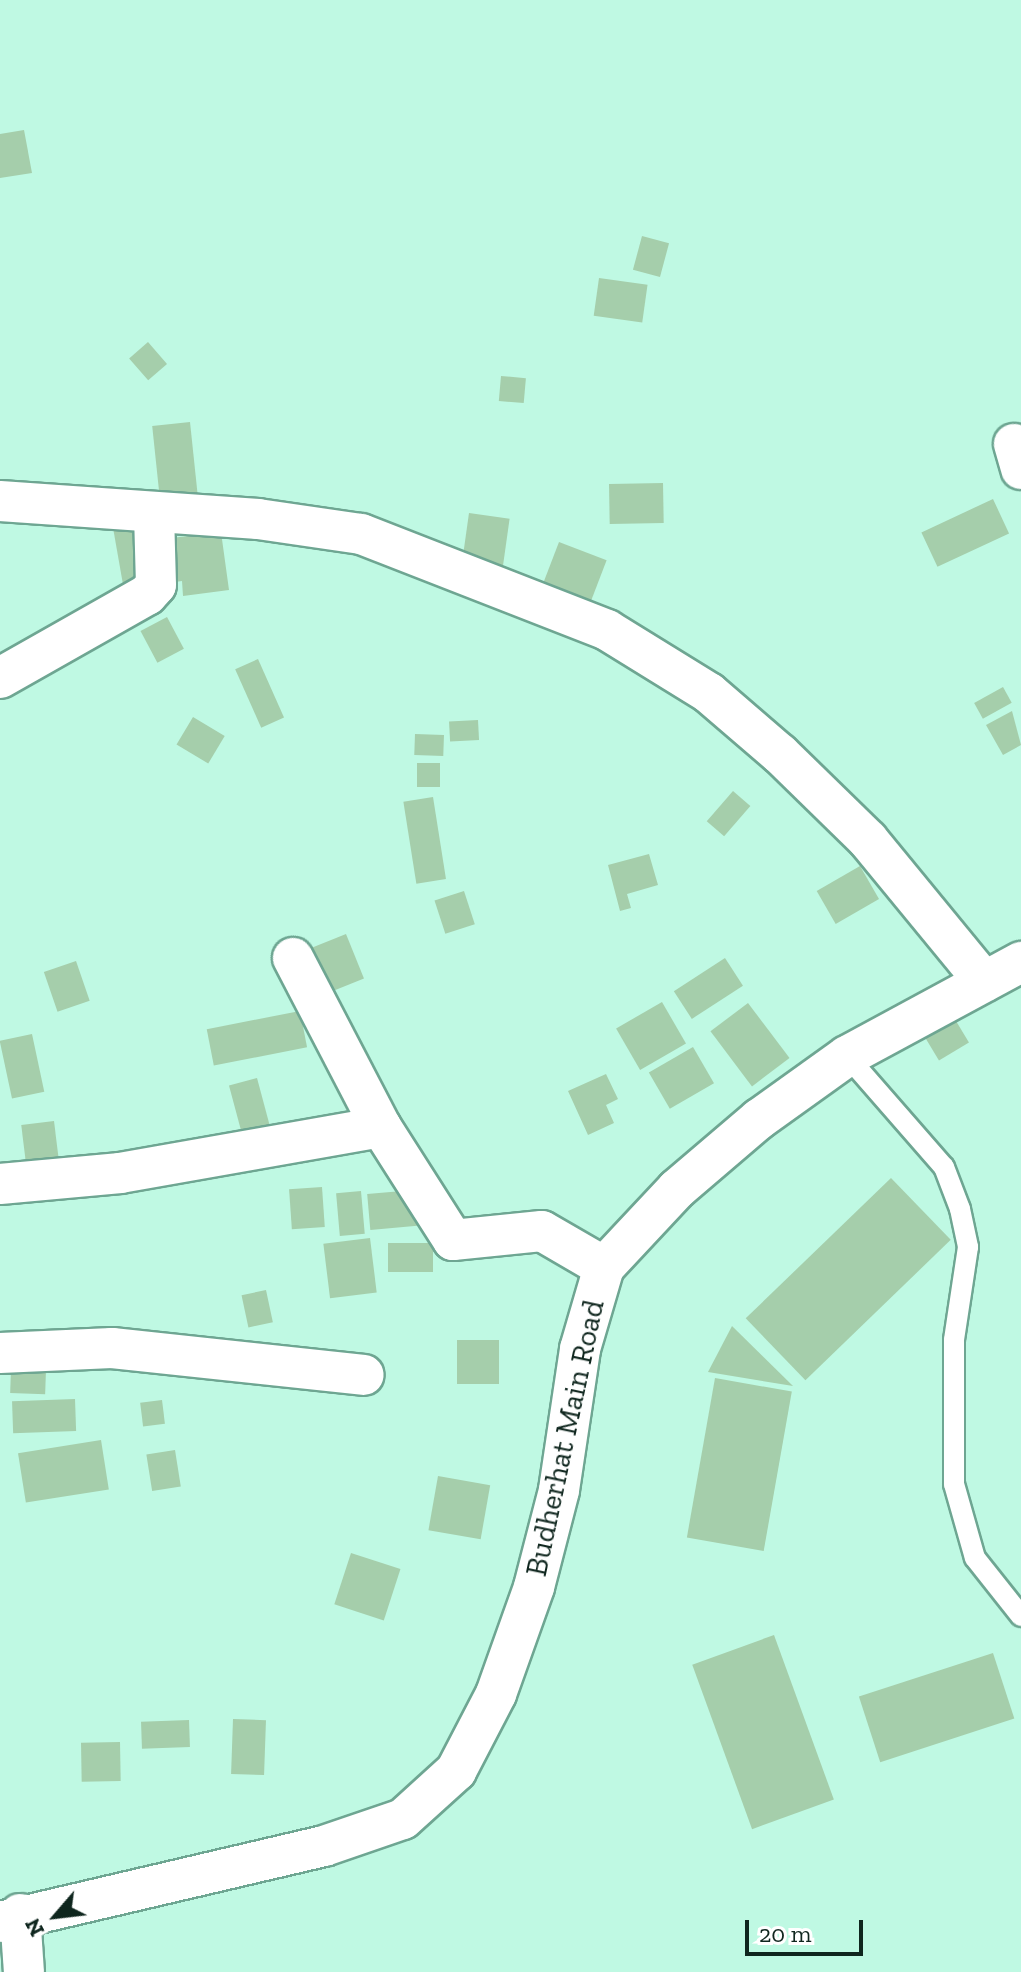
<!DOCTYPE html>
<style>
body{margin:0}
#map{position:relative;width:1021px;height:1972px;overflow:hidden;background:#bff9e3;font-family:"Zilla Slab",serif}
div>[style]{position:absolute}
.building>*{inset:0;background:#a5ceab;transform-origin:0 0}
.roads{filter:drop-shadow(2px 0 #6ea692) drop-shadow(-2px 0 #6ea692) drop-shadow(0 2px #6ea692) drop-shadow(0 -2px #6ea692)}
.lane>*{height:20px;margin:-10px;padding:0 10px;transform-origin:10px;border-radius:10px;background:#fff}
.street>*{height:40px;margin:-20px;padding:0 20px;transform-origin:20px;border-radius:20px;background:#fff}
span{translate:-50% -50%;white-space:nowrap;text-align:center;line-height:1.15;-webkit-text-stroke:7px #fff;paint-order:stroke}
.street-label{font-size:30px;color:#0f261e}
.north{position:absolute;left:16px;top:1876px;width:80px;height:80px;-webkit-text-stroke:6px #fff;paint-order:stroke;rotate:242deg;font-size:22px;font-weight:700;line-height:32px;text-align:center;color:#0f261e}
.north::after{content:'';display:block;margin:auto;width:28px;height:36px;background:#0f261e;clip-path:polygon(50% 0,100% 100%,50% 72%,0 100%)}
.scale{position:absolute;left:745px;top:1920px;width:118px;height:36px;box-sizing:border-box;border:4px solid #0f261e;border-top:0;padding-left:10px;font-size:24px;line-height:28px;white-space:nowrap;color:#0f261e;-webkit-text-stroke:6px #fff;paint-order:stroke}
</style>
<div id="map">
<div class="building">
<div style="clip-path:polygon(24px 130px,32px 173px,0 178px,0 134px)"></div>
<div style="left:642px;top:236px;width:28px;height:35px;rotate:15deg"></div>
<div style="left:599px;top:278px;width:49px;height:38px;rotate:8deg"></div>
<div style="left:148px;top:342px;width:29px;height:25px;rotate:49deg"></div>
<div style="left:501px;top:376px;width:25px;height:25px;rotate:5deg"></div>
<div style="left:190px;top:422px;width:76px;height:38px;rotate:84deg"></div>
<div style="left:663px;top:483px;width:40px;height:54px;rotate:89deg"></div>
<div style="left:993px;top:499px;width:38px;height:79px;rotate:65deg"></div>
<div style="left:469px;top:513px;width:41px;height:49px;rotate:8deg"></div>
<div style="left:132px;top:526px;width:57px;height:19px;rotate:80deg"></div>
<div style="clip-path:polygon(221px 532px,229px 590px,183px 596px,182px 581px,168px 583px,163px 539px)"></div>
<div style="left:559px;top:542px;width:51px;height:46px;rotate:21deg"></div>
<div style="left:167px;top:617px;width:36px;height:30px;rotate:62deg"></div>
<div style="left:258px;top:659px;width:64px;height:25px;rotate:66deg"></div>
<div style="left:1003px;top:687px;width:18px;height:33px;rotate:61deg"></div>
<div style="clip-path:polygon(1012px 711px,1021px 745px,1003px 755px,986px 725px)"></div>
<div style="left:193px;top:717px;width:37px;height:32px;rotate:31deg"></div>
<div style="left:478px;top:720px;width:20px;height:29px;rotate:87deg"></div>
<div style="left:415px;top:734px;width:29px;height:21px;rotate:2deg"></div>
<div style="left:417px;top:763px;width:23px;height:24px"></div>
<div style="left:733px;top:791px;width:23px;height:40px;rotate:41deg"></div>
<div style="left:433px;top:797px;width:83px;height:30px;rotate:81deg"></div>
<div style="clip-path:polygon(649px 854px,658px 885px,627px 894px,631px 908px,620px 911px,608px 865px)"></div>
<div style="left:860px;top:866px;width:38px;height:50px;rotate:60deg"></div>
<div style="left:464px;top:891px;width:35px;height:31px;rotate:72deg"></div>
<div style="left:346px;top:934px;width:48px;height:43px;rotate:68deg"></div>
<div style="left:725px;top:958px;width:33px;height:61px;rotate:57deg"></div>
<div style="left:76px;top:961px;width:42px;height:34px;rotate:71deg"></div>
<div style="left:662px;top:1002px;width:48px;height:53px;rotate:60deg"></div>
<div style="left:748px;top:1003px;width:69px;height:47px;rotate:53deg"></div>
<div style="left:300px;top:1011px;width:37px;height:95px;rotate:79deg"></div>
<div style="left:953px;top:1016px;width:31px;height:35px;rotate:59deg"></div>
<div style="left:32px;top:1034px;width:59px;height:33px;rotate:78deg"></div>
<div style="left:693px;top:1047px;width:42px;height:51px;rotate:60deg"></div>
<div style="clip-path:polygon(606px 1074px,618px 1099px,606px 1105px,614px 1123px,588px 1135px,568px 1091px)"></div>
<div style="left:257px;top:1078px;width:52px;height:29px;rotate:75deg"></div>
<div style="left:54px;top:1121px;width:42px;height:33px;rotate:83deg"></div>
<div style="left:891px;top:1178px;width:86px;height:202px;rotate:46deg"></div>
<div style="left:322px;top:1187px;width:40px;height:33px;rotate:86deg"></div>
<div style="left:414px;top:1190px;width:36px;height:47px;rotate:85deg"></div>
<div style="left:361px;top:1191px;width:43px;height:25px;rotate:85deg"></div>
<div style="left:370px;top:1238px;width:55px;height:47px;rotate:83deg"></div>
<div style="left:388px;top:1243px;width:45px;height:29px"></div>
<div style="left:266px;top:1290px;width:33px;height:25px;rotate:78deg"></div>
<div style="clip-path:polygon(732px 1326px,793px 1386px,708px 1372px)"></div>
<div style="left:457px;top:1340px;width:42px;height:44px"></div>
<div style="left:11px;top:1369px;width:35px;height:24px;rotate:2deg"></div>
<div style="left:715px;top:1378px;width:78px;height:162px;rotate:10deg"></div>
<div style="left:75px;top:1399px;width:32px;height:63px;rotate:88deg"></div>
<div style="left:162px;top:1400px;width:24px;height:22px;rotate:83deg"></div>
<div style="left:101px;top:1440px;width:50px;height:84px;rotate:81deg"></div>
<div style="left:175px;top:1450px;width:37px;height:29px;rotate:81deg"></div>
<div style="left:438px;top:1476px;width:53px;height:55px;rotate:10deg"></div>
<div style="left:351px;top:1553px;width:52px;height:54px;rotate:18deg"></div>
<div style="left:774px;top:1635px;width:175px;height:87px;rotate:70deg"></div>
<div style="left:993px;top:1653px;width:69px;height:141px;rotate:72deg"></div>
<div style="left:233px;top:1719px;width:33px;height:55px;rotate:2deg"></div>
<div style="left:189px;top:1720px;width:27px;height:48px;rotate:88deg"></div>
<div style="left:120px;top:1742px;width:39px;height:39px;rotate:89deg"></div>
</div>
<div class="roads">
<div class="lane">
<div style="left:847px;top:1056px;width:147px;rotate:48.9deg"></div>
<div style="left:944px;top:1167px;width:45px;rotate:69.1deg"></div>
<div style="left:960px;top:1209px;width:39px;rotate:78deg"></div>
<div style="left:968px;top:1247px;width:94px;rotate:98.6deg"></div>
<div style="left:954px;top:1340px;width:144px;rotate:90deg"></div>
<div style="left:954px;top:1484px;width:77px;rotate:74.2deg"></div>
<div style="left:975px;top:1558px;width:74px;rotate:51.6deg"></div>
</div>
<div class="street">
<div style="left:1014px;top:444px;width:26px;rotate:74deg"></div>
<div style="left:0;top:501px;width:259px;rotate:4deg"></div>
<div style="left:258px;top:519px;width:104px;rotate:8.3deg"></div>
<div style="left:361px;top:534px;width:264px;rotate:21.3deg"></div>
<div style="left:607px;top:630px;width:120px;rotate:31.7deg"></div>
<div style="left:709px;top:693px;width:94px;rotate:40.7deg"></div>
<div style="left:780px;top:754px;width:123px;rotate:44.3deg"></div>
<div style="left:868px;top:840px;width:183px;rotate:50.6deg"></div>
<div style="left:0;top:678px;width:169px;rotate:-29.5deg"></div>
<div style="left:147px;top:595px;width:13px;rotate:-48deg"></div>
<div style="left:156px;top:585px;width:71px;rotate:-91.6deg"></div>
<div style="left:293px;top:958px;width:191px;rotate:62.5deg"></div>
<div style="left:381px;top:1127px;width:134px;rotate:57.5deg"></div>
<div style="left:453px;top:1240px;width:89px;rotate:-5.8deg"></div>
<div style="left:542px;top:1231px;width:72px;rotate:30.1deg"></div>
<div style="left:0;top:1184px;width:121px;rotate:-5.2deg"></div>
<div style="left:120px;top:1173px;width:265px;rotate:-10deg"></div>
<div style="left:0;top:1353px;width:112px;rotate:-2.6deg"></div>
<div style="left:112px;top:1348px;width:253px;rotate:6.1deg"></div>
<div style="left:20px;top:1914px;width:58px;rotate:86.1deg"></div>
<div style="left:0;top:1922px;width:333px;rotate:-13.2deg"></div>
<div style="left:324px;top:1846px;width:83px;rotate:-18.9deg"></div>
<div style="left:403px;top:1819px;width:72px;rotate:-42.2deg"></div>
<div style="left:456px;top:1771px;width:87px;rotate:-62.5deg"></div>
<div style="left:496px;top:1694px;width:114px;rotate:-70.4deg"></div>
<div style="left:534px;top:1587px;width:100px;rotate:-75.5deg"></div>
<div style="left:559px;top:1490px;width:143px;rotate:-81.5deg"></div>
<div style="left:580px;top:1349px;width:85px;rotate:-73.7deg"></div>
<div style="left:604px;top:1267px;width:107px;rotate:-46.9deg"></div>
<div style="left:677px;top:1189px;width:108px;rotate:-40.5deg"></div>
<div style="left:759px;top:1119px;width:108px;rotate:-35.6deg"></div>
<div style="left:847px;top:1056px;width:198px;rotate:-28.4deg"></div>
</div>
</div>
<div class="street-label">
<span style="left:565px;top:1438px;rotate:-78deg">Budherhat Main Road</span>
</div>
<div class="north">N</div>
<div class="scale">20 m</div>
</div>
